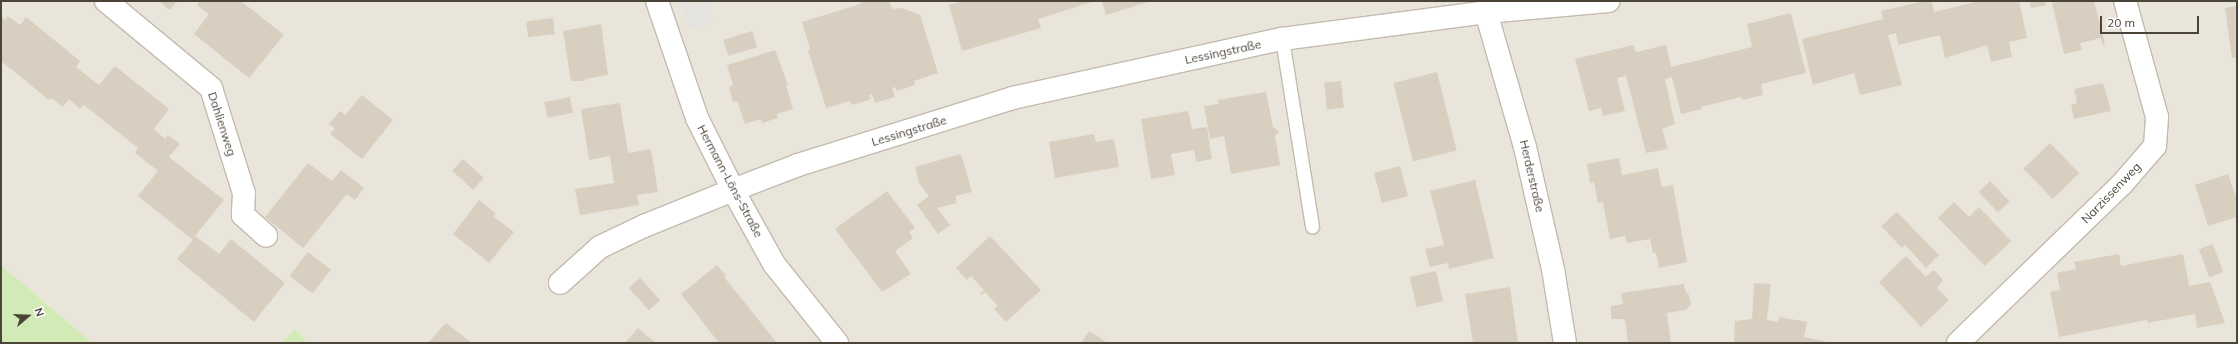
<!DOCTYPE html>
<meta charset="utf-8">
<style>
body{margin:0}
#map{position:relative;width:2238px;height:344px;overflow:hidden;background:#f6f3ec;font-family:Mulish,sans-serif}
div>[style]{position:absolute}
.residential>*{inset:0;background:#eae5da}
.green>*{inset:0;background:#d2eab5}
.parking>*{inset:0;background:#e5e3e0}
.building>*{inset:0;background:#d8cfc1;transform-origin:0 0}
.roads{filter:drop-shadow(1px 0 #c2bbae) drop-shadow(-1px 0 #c2bbae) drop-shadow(0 1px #c2bbae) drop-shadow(0 -1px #c2bbae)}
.lane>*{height:13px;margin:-6.5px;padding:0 6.5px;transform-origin:6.5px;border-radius:6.5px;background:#fff}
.street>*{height:22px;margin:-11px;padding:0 11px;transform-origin:11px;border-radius:11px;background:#fff}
span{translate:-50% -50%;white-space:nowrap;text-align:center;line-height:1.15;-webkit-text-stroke:3px #fff;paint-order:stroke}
.street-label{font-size:12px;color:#4b4439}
.frame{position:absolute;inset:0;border:2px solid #4b4439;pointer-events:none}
.north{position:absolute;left:8px;top:296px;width:40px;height:40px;-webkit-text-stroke:3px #fff;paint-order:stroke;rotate:71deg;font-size:11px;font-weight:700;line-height:16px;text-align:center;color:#4b4439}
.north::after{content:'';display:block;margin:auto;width:14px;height:18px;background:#4b4439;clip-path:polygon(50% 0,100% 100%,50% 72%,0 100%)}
.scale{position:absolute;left:2100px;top:16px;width:99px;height:18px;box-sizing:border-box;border:2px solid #4b4439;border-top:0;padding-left:5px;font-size:12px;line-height:14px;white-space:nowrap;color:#4b4439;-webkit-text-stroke:3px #fff;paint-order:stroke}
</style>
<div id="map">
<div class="residential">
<div style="clip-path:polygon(1px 1px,2237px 1px,2237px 343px,308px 343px,295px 329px,281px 343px,92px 343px,1px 265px)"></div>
</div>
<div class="green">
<div style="clip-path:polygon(1px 265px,92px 343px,1px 343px)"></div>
<div style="clip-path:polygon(295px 329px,308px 343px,281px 343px)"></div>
</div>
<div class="parking">
<div style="clip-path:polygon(681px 1px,708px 1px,714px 22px,689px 30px)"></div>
</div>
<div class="building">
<div style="clip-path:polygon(159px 1px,177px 1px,170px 10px)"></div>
<div style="clip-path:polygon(200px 1px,241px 1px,284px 35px,249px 78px,194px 34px,209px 14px,197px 5px)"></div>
<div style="clip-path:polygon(865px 1px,889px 1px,892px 9px,902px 8px,920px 15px,938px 73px,914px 81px,915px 85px,897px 91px,895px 87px,892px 88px,895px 97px,875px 103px,872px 94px,869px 95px,871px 99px,852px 105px,850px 101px,826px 108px,808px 50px,810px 49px,802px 22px,857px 5px)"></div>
<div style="clip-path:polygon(963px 1px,1095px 1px,1038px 19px,1041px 28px,962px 51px,949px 5px)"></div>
<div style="clip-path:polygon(1102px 1px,1151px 1px,1106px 15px)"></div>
<div style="clip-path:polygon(1924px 1px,1932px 1px,1934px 12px,1979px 1px,2019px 1px,2027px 38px,2009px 42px,2012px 57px,1991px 62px,1987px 45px,1945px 58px,1940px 35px,1898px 45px,1896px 33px,1888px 35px,1902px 85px,1860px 95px,1854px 73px,1813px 85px,1802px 39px,1883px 19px,1881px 11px)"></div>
<div style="clip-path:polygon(2030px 1px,2045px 1px,2046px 5px,2031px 8px)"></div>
<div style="clip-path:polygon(2061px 1px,2094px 1px,2105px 44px,2103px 45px,2101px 38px,2080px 43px,2082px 50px,2064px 54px,2052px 3px)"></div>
<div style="clip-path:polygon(2237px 6px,2237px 58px,2232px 58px,2225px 8px)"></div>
<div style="clip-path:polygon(1791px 13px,1806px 73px,1761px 84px,1763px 95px,1742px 100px,1741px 97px,1701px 107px,1702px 109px,1681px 114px,1672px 77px,1665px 79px,1675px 124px,1662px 129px,1668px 149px,1646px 153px,1626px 76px,1617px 78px,1625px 111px,1603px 116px,1601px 108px,1589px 111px,1575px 59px,1633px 45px,1636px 52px,1666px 45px,1671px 67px,1752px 47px,1747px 24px)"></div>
<div style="clip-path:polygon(1px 16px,5px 20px,8px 16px,20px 25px,26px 17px,80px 61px,76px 67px,99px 85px,115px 66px,169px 109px,154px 129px,165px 139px,168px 135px,180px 144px,169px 157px,224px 200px,195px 236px,219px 254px,231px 239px,285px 283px,254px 322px,177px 259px,193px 240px,138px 196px,158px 171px,135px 153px,138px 148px,84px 105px,80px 109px,69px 99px,63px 107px,51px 98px,49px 100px,1px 61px)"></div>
<div style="left:553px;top:18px;width:16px;height:27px;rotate:83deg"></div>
<div style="clip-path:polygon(601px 24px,608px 75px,585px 79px,585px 81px,571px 81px,563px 31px)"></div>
<div style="left:752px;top:31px;width:17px;height:30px;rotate:73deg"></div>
<div style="clip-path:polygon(775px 50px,788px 85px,786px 86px,793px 109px,777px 114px,778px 118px,762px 123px,761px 119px,745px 124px,737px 101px,733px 102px,729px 87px,733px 85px,727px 65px)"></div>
<div style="left:1437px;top:72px;width:81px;height:45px;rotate:76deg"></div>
<div style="left:1341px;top:81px;width:27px;height:17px;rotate:84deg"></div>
<div style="clip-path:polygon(2103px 83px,2111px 111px,2074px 119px,2071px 105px,2077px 103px,2074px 89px)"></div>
<div style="clip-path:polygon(1266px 92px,1273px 127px,1279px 131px,1275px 136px,1280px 165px,1231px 174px,1224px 136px,1210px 139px,1204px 106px,1219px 104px,1218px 100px)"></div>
<div style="clip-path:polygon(362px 95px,393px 120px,362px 159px,330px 134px,335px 128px,329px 124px,340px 111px,345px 115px)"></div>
<div style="left:570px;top:97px;width:16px;height:26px;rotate:79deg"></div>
<div style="clip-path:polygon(620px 103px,628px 153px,651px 149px,658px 192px,637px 195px,639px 205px,580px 215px,575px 189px,614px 183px,610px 156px,589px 160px,581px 109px)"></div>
<div style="clip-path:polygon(1188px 111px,1192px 129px,1207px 127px,1212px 159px,1196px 162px,1194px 150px,1171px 154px,1175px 175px,1151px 179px,1141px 119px)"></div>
<div style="clip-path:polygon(1094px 134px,1096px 142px,1114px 139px,1119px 167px,1055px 178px,1049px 142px)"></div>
<div style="left:2050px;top:143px;width:42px;height:37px;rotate:46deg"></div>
<div style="clip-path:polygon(961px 154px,972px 192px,955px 196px,957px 203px,937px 208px,950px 225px,938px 234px,917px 205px,929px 196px,919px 183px,915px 167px)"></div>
<div style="clip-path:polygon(1619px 158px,1622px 175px,1658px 168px,1662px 187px,1673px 185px,1687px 262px,1659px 268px,1656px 253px,1653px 253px,1650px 239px,1627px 243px,1625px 236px,1610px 239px,1603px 202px,1598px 203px,1594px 182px,1590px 183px,1587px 164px)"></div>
<div style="left:463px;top:159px;width:28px;height:16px;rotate:42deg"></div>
<div style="clip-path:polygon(308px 163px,332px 181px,341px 170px,364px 188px,355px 200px,347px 194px,303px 248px,265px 217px)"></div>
<div style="left:1400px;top:166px;width:31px;height:27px;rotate:75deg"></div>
<div style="clip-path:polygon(2228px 174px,2237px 200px,2237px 217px,2208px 226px,2195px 185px)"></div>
<div style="clip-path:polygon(1475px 180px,1494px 258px,1449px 269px,1448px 263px,1430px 267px,1425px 249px,1444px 245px,1430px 191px)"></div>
<div style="left:1990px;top:181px;width:28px;height:16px;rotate:46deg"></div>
<div style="clip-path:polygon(887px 191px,915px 228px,909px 232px,913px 238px,895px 251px,911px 274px,882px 292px,835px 229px)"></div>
<div style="clip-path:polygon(479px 200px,496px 214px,493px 216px,514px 232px,489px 263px,453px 234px)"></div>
<div style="clip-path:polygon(1954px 202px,1969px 217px,1979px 207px,2011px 241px,1985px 266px,1938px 218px)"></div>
<div style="clip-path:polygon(1897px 212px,1939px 255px,1926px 268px,1905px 245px,1902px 248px,1881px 226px)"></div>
<div style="clip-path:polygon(990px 236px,1041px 290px,1006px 322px,994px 309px,998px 306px,985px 292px,982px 295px,980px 293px,984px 290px,971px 276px,967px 280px,956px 268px)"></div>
<div style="left:2213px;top:244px;width:30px;height:15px;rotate:70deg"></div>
<div style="left:308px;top:252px;width:29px;height:30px;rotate:38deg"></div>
<div style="clip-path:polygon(2119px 254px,2121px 266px,2183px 254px,2189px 286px,2210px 282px,2225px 323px,2197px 328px,2195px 314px,2148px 323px,2147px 320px,2059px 337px,2050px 292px,2060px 290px,2057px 273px,2076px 269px,2074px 262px)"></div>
<div style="clip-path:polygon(1906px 256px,1926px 277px,1932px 271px,1935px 271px,1943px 280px,1937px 288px,1949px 300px,1921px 327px,1879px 282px)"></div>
<div style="clip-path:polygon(717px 265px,726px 276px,724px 277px,777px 343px,719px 343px,681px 294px)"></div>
<div style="left:1436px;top:271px;width:31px;height:27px;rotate:77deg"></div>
<div style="left:640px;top:278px;width:30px;height:15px;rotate:48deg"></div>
<div style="clip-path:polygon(1754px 283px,1771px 284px,1767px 320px,1778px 322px,1780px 317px,1807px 322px,1804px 337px,1833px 343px,1734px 343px,1735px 321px,1752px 319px)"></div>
<div style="clip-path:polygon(1684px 284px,1685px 291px,1689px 295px,1691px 304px,1686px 310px,1667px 313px,1671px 343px,1628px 343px,1625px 319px,1611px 319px,1611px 306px,1623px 304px,1621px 293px)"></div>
<div style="clip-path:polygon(1510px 287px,1518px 343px,1473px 343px,1465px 294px)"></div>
<div style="clip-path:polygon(446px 323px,472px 343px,428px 343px)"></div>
<div style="clip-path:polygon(638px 328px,656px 343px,625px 343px)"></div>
<div style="clip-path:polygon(1089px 331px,1108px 343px,1081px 343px)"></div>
</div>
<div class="roads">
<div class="lane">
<div style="left:1282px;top:39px;width:190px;rotate:80.9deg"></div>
</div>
<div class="street">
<div style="left:106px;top:1px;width:136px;rotate:39.6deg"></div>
<div style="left:211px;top:88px;width:110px;rotate:72.6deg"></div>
<div style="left:244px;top:193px;width:22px;rotate:93deg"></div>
<div style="left:243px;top:215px;width:31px;rotate:42deg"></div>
<div style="left:657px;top:1px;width:124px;rotate:71.1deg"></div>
<div style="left:697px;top:118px;width:80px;rotate:63.4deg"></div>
<div style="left:733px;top:190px;width:85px;rotate:61deg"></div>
<div style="left:774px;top:264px;width:101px;rotate:51.4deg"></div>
<div style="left:1486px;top:12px;width:141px;rotate:73.9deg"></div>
<div style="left:1525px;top:147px;width:125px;rotate:77.1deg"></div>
<div style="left:1553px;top:269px;width:75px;rotate:80.8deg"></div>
<div style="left:560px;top:283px;width:54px;rotate:-42deg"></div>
<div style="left:600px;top:247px;width:49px;rotate:-25.5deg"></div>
<div style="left:644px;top:226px;width:96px;rotate:-22deg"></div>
<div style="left:733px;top:190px;width:70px;rotate:-21deg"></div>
<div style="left:798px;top:165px;width:225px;rotate:-17.3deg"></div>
<div style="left:1013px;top:98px;width:275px;rotate:-12.4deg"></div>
<div style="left:1282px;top:39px;width:206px;rotate:-7.5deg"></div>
<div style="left:1486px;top:12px;width:123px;rotate:-5.1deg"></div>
<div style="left:1958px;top:343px;width:228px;rotate:-44.1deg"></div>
<div style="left:2122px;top:184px;width:50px;rotate:-49deg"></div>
<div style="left:2155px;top:146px;width:29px;rotate:-86deg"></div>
<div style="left:2157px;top:117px;width:120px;rotate:-105.4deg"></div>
</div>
</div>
<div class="street-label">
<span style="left:1223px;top:52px;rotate:-12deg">Lessingstraße</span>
<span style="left:222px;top:124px;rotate:72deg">Dahlienweg</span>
<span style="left:909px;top:131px;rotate:-17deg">Lessingstraße</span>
<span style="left:1532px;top:176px;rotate:77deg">Herderstraße</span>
<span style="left:730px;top:181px;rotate:62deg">Hermann-Löns-Straße</span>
<span style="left:2111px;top:193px;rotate:-46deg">Narzissenweg</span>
</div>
<div class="frame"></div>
<div class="north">N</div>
<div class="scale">20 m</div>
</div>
